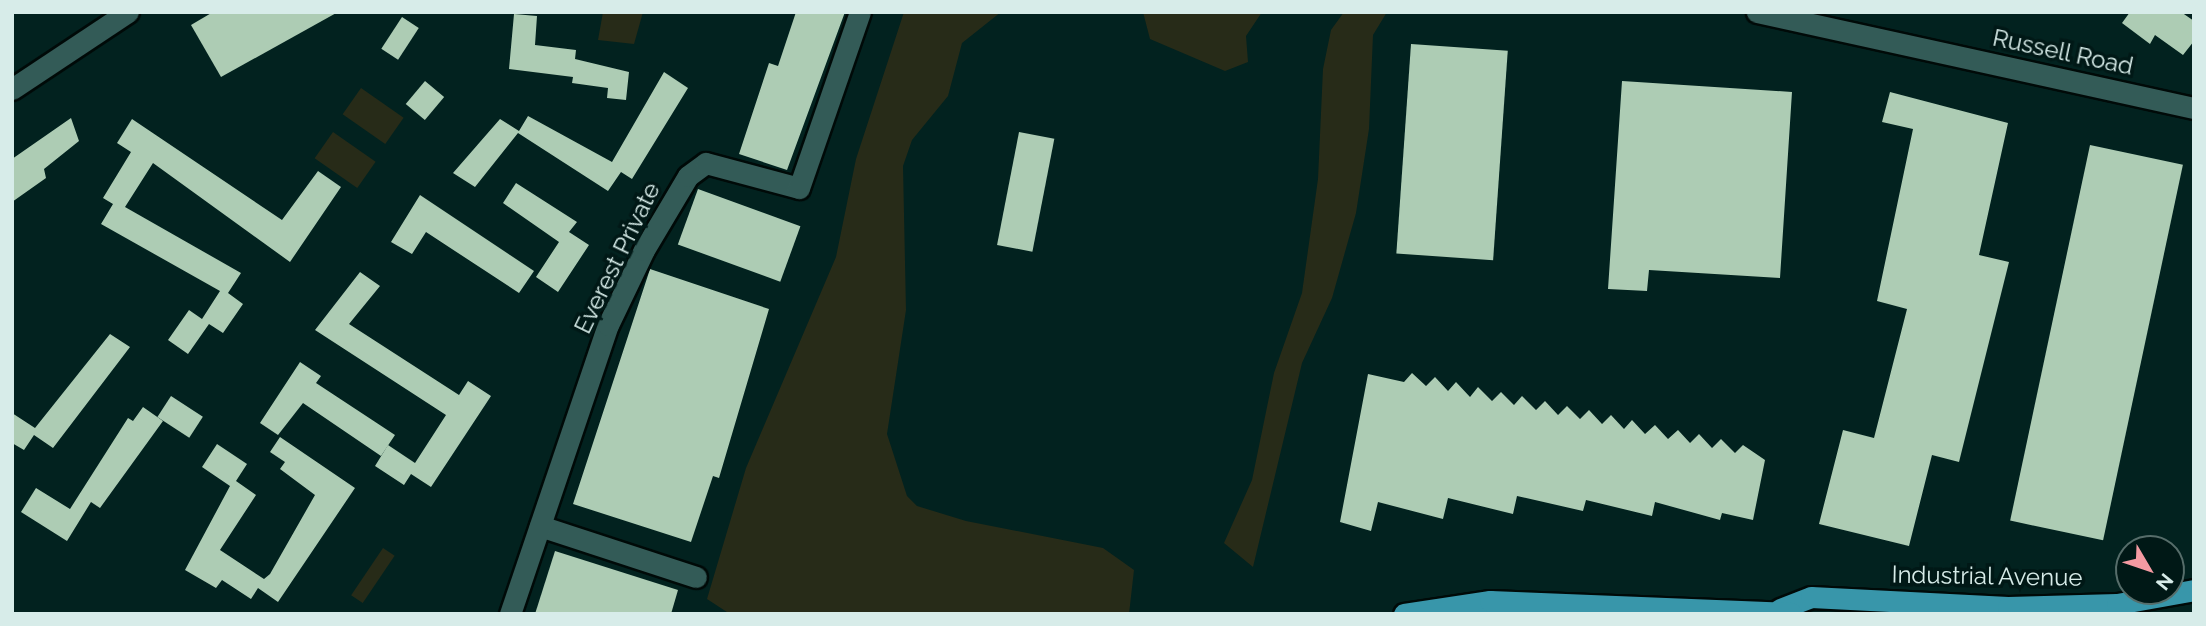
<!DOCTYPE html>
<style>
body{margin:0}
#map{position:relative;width:2206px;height:626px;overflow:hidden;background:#02221f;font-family:Raleway,sans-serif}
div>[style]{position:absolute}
.green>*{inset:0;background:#272b18;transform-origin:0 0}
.building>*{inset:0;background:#adccb4;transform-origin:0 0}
.roads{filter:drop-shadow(2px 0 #000a08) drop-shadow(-2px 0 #000a08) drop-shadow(0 2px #000a08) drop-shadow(0 -2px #000a08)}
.minor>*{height:21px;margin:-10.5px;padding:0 10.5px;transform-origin:10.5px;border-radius:10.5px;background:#335b57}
.major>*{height:21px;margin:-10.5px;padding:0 10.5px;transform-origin:10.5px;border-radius:10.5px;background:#3896aa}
span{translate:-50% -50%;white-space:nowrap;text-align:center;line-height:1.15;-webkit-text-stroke:7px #001816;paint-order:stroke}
.street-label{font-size:24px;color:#d7ece9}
.frame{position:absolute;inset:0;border:14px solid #d7ece9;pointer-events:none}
.north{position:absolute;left:2115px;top:535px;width:70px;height:70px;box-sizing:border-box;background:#001816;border:2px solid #566d6a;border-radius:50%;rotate:129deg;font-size:19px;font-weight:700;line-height:28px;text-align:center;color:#d7ece9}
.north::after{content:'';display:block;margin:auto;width:24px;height:32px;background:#f49aa2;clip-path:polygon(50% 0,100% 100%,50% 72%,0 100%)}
</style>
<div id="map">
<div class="green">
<div style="clip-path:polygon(603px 12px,643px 12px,634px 44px,598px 40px)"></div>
<div style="clip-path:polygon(904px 12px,1001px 12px,962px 43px,948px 96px,912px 140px,903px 166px,906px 310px,887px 434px,907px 496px,917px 506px,966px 521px,1103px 548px,1134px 570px,1129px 614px,730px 614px,707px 599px,746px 468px,836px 257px,856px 159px)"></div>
<div style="clip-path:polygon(1143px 12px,1262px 12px,1246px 36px,1248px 62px,1225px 71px,1150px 39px)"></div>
<div style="clip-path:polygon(1344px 12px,1387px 12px,1373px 35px,1369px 129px,1356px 213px,1332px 298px,1302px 363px,1253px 567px,1224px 543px,1252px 480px,1274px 373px,1302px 293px,1318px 179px,1323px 69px,1331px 30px)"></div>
<div style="left:361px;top:88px;width:52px;height:32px;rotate:35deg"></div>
<div style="left:333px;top:132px;width:52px;height:32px;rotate:35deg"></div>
<div style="left:383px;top:548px;width:14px;height:57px;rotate:34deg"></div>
</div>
<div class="building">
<div style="clip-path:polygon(213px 12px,338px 12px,221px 77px,191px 25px)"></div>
<div style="clip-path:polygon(796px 12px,845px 12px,787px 170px,739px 154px,769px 63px,778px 66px)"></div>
<div style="clip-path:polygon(2130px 12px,2181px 12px,2194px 21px,2194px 41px,2183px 55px,2155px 35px,2150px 44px,2122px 23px)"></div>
<div style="clip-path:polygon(514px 14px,537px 16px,535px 45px,576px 50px,575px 59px,629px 72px,626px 100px,607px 98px,608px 88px,572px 83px,573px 77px,509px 69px)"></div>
<div style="left:402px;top:17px;width:20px;height:38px;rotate:33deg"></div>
<div style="left:1411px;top:44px;width:97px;height:210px;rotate:4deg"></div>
<div style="clip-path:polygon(664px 72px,688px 88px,632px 179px,621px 172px,608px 191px,518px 133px,475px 187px,453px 173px,500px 119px,519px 131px,528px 116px,612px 162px)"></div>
<div style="left:425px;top:81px;width:25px;height:30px;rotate:40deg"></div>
<div style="clip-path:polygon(1622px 81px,1792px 92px,1780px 278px,1649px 270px,1647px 291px,1608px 289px)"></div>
<div style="clip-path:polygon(1890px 92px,2008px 123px,1979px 255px,2009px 262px,1959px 462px,1932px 455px,1909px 546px,1819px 524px,1843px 430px,1874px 438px,1907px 309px,1877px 301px,1913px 129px,1882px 122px)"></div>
<div style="clip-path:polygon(71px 118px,79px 141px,44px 169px,46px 178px,12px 202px,12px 159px)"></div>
<div style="clip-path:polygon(132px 119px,282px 220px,318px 171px,341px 187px,290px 262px,153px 163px,125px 207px,241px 273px,228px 293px,243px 304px,223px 333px,209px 324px,188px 354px,168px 340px,189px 310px,202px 319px,220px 291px,101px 224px,113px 204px,103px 198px,131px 152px,117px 143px)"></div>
<div style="left:1019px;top:132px;width:36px;height:115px;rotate:11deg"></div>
<div style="left:2090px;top:145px;width:95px;height:384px;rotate:12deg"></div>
<div style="clip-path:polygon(516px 183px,577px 222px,569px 232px,589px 245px,558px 292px,536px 277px,559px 242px,503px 203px)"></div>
<div style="left:698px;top:189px;width:109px;height:59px;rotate:20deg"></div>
<div style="clip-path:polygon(420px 195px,534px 271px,519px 293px,426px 232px,412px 254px,391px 242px)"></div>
<div style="clip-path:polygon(650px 269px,769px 309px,719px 478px,713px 476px,691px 542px,573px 504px)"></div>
<div style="clip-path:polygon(360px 272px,380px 286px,349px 324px,459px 395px,468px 381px,491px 396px,431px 487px,411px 474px,404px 485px,375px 466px,388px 445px,415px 463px,446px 415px,315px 330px)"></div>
<div style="clip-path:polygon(110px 334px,130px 347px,53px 448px,34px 435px,24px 450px,12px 443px,12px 413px,35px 428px)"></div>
<div style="clip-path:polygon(300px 362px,321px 376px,316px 383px,395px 435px,381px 456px,303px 403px,278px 435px,260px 423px)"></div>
<div style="clip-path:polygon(1412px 373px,1426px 386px,1435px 377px,1448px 391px,1456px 382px,1470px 397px,1478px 387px,1492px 401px,1501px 392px,1514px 405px,1522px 396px,1536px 410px,1545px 401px,1558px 415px,1567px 406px,1580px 419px,1589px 410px,1602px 424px,1611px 415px,1624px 429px,1632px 420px,1645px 434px,1655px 425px,1668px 439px,1678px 430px,1690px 443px,1699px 434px,1712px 448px,1721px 439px,1735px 453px,1743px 445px,1765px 460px,1753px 520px,1722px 513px,1720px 520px,1655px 502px,1652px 516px,1586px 500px,1583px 511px,1517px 496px,1513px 514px,1448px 498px,1443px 519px,1378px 502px,1371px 531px,1340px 522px,1368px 374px,1404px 382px)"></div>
<div style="left:171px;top:396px;width:38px;height:25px;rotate:33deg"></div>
<div style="clip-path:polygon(143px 407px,163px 421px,100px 508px,91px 502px,67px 541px,21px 512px,36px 488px,70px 509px,128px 418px,133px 421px)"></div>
<div style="clip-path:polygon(280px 437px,355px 488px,278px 602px,258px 588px,251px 599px,222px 580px,216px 588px,185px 570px,230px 486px,202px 467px,217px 444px,247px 464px,236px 481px,256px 495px,220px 550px,264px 579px,270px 574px,315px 495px,280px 469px,285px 462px,270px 452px)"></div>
<div style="clip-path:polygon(555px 551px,678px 590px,671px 614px,535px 614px)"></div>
</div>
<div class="roads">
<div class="minor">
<div style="left:1757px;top:12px;width:447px;rotate:12.4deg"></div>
<div style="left:12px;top:89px;width:139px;rotate:-33.6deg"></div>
<div style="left:540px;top:526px;width:164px;rotate:18.1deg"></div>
<div style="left:510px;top:614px;width:305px;rotate:-71.3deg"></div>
<div style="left:608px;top:325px;width:83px;rotate:-64.4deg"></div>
<div style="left:644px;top:250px;width:86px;rotate:-59.3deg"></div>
<div style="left:688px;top:176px;width:22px;rotate:-36deg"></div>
<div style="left:706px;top:163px;width:96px;rotate:15deg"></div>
<div style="left:799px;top:188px;width:186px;rotate:-70.9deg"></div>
</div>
<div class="major">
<div style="left:1780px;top:609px;width:33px;rotate:-21deg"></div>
<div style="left:1811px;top:597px;width:197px;rotate:2.9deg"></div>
<div style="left:2008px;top:607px;width:109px;rotate:-1.6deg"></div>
<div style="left:2117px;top:604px;width:78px;rotate:-10.3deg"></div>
<div style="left:1404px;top:614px;width:87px;rotate:-8.6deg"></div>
<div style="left:1490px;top:601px;width:301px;rotate:2.3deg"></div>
</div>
</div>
<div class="street-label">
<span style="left:2063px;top:52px;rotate:12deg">Russell Road</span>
<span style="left:617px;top:258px;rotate:-64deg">Everest Private</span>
<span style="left:1987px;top:576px;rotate:1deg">Industrial Avenue</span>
</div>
<div class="frame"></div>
<div class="north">N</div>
</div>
